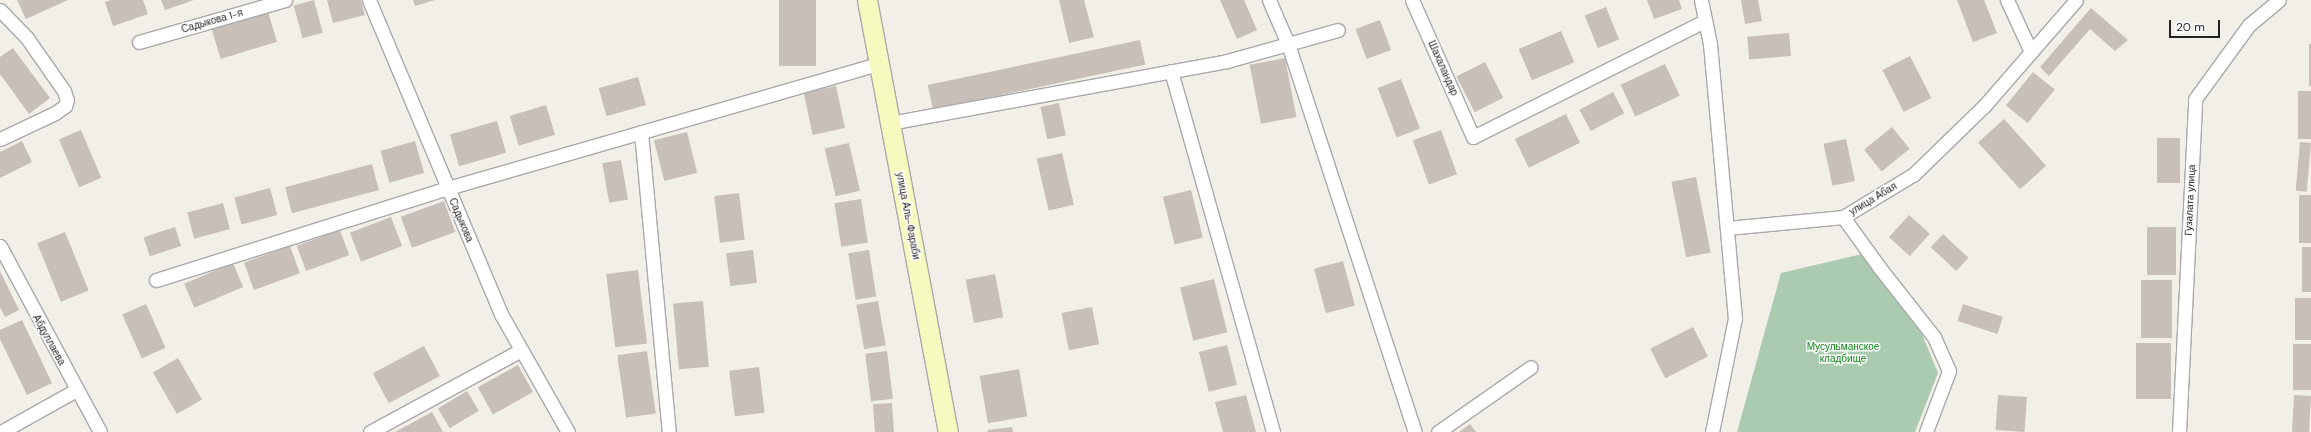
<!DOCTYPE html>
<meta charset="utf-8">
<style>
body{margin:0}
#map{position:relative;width:2311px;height:432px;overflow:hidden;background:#f2efe9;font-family:"DM Sans",sans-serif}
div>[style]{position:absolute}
.cemetery>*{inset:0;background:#aacbaf}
.building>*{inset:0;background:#c7bfb8;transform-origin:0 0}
.roads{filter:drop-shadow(1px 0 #a9a9a9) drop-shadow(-1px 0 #a9a9a9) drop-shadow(0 1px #a9a9a9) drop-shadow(0 -1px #a9a9a9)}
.street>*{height:13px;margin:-6.5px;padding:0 6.5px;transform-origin:6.5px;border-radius:6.5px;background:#fff}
.secondary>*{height:19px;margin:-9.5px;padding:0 9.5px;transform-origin:9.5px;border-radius:9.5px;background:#f7fabf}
span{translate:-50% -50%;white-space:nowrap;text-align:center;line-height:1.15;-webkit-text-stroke:3px #fff;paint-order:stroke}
.street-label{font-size:10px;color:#222}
.park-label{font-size:10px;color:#0c8416}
.scale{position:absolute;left:2169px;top:20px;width:51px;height:18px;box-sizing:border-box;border:2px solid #222;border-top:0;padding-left:5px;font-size:12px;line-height:14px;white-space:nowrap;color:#222;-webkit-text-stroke:3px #fff;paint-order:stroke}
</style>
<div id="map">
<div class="cemetery">
<div style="clip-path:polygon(1862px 254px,1904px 290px,1938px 373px,1915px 432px,1737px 432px,1781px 273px)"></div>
</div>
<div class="building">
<div style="clip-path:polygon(17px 0,68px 0,26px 19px)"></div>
<div style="clip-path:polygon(111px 0,143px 0,148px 14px,113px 26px,105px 2px)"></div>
<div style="clip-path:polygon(161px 0,194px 0,165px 10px)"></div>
<div style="left:314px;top:0;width:34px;height:21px;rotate:75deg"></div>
<div style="clip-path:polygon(327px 0,361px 0,365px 15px,333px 23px)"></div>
<div style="clip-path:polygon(413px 0,435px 0,415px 6px)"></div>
<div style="left:779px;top:0;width:37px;height:66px"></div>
<div style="clip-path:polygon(1059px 0,1084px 0,1094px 37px,1069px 43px)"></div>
<div style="clip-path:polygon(1220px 0,1244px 0,1257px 30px,1237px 39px)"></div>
<div style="clip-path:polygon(1647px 0,1679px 0,1682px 9px,1654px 19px)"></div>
<div style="clip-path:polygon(1741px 0,1758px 0,1762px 21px,1745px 24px)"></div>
<div style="clip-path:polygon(1957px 0,1984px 0,1997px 33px,1973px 42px)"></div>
<div style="left:1606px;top:7px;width:35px;height:23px;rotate:68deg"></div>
<div style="clip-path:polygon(2091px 8px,2128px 40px,2115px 51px,2090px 29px,2049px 76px,2040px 67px)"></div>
<div style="left:268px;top:12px;width:31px;height:59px;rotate:73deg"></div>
<div style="left:1380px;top:20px;width:32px;height:26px;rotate:70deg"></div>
<div style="left:1561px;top:31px;width:34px;height:46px;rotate:67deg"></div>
<div style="left:1789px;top:33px;width:23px;height:42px;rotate:85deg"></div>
<div style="left:1140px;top:40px;width:25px;height:217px;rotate:78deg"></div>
<div style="left:2309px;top:44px;width:2px;height:42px"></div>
<div style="clip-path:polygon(13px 48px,50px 98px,29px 114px,0 74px,0 57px)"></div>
<div style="left:1910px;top:56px;width:47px;height:31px;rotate:63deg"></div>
<div style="left:1285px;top:58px;width:60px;height:36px;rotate:79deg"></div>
<div style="left:1485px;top:62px;width:40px;height:32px;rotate:63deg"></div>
<div style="left:1665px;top:64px;width:35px;height:49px;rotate:65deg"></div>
<div style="left:2033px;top:72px;width:28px;height:43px;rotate:39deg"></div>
<div style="left:638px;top:77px;width:29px;height:41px;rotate:74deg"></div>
<div style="left:1401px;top:79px;width:53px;height:25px;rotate:69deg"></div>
<div style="left:836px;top:86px;width:43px;height:33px;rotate:78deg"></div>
<div style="left:2298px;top:91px;width:13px;height:48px"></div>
<div style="left:1613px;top:92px;width:24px;height:38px;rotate:62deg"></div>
<div style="left:1059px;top:103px;width:33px;height:19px;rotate:78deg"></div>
<div style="left:546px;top:105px;width:31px;height:38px;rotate:73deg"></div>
<div style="left:1566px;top:114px;width:32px;height:57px;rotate:64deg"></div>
<div style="left:2004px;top:119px;width:63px;height:35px;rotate:48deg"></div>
<div style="left:497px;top:121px;width:33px;height:49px;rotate:74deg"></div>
<div style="left:1892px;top:127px;width:28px;height:36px;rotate:51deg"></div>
<div style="left:81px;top:130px;width:52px;height:24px;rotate:67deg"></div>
<div style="left:1441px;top:130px;width:47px;height:30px;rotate:70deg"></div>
<div style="left:687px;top:132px;width:42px;height:34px;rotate:76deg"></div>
<div style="left:2157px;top:138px;width:23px;height:45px"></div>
<div style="left:1846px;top:139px;width:43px;height:23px;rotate:78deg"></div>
<div style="clip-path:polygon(22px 141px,32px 162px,0 178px,0 152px)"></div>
<div style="left:415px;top:141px;width:33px;height:36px;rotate:74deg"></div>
<div style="left:2300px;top:142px;width:11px;height:49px;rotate:5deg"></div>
<div style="left:849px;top:143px;width:49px;height:25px;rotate:77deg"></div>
<div style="left:1062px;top:153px;width:53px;height:26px;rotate:77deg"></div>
<div style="left:621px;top:160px;width:40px;height:19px;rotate:80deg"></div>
<div style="left:372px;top:164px;width:27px;height:90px;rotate:75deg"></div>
<div style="left:1696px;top:177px;width:77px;height:25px;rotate:79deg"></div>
<div style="left:270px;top:188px;width:28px;height:37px;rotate:75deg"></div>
<div style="left:1191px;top:190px;width:49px;height:29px;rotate:76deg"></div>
<div style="left:739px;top:193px;width:47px;height:25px;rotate:83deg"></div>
<div style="left:2299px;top:195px;width:12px;height:48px"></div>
<div style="left:861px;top:199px;width:44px;height:27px;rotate:81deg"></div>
<div style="left:444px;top:201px;width:33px;height:46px;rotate:70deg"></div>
<div style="left:223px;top:203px;width:27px;height:37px;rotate:75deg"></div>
<div style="left:1909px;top:215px;width:28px;height:30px;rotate:42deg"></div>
<div style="left:391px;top:217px;width:31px;height:44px;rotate:69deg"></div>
<div style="left:175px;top:227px;width:20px;height:33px;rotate:72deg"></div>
<div style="left:2147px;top:227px;width:29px;height:48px"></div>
<div style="left:340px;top:230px;width:27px;height:46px;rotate:70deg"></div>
<div style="left:65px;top:232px;width:63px;height:30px;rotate:68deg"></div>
<div style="left:1943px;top:234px;width:35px;height:18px;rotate:43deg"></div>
<div style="left:290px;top:246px;width:29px;height:49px;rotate:70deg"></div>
<div style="left:2302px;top:247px;width:9px;height:45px"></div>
<div style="left:753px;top:250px;width:33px;height:27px;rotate:83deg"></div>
<div style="left:869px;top:250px;width:47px;height:21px;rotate:81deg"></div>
<div style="left:1343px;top:261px;width:46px;height:30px;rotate:75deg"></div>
<div style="left:233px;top:263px;width:26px;height:53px;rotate:67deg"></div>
<div style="left:638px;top:270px;width:74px;height:32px;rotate:83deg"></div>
<div style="clip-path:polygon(0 271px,19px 310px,5px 317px,0 307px)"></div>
<div style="left:995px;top:274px;width:44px;height:30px;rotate:79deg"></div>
<div style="left:1214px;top:279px;width:55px;height:35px;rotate:76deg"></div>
<div style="left:2141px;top:280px;width:31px;height:58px"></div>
<div style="left:2295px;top:298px;width:16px;height:42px"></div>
<div style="left:703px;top:301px;width:66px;height:30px;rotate:85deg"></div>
<div style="left:878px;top:301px;width:45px;height:22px;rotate:80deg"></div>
<div style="left:146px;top:304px;width:48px;height:26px;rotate:66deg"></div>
<div style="left:1963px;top:304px;width:42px;height:18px;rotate:18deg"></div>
<div style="left:1092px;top:307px;width:38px;height:31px;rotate:79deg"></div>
<div style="clip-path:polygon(22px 320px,52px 383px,27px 395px,0 339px,0 330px)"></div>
<div style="left:1693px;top:327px;width:33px;height:48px;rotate:63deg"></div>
<div style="left:2136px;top:343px;width:35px;height:56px"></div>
<div style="left:2293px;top:344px;width:18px;height:46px"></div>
<div style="left:1227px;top:345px;width:41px;height:29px;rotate:76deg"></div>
<div style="left:424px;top:346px;width:34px;height:58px;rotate:62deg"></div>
<div style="left:647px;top:351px;width:63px;height:30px;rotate:82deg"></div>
<div style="left:887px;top:351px;width:48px;height:22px;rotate:83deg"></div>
<div style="left:178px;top:358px;width:48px;height:29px;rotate:60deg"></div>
<div style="left:518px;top:365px;width:31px;height:46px;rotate:61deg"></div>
<div style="left:759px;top:367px;width:46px;height:30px;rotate:83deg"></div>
<div style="left:1019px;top:369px;width:48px;height:40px;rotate:80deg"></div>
<div style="left:467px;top:391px;width:23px;height:34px;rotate:59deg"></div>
<div style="clip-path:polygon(1246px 395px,1256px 432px,1223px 432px,1215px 402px)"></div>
<div style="left:1998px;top:395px;width:29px;height:35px;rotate:4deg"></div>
<div style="left:2294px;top:395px;width:17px;height:37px;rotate:3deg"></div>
<div style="left:892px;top:403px;width:29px;height:19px;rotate:86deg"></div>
<div style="clip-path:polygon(432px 412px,443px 432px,395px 432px)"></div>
<div style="clip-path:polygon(1470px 424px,1476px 432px,1459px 432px)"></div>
<div style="clip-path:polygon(1012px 427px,1013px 432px,988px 432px,987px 430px)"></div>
</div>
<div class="roads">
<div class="street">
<div style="left:369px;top:0;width:341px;rotate:67.2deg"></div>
<div style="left:501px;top:314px;width:136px;rotate:60.4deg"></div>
<div style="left:1269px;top:0;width:48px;rotate:66.6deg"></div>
<div style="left:1288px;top:44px;width:408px;rotate:71.9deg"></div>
<div style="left:1412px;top:0;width:150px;rotate:66deg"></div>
<div style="left:1473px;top:137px;width:259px;rotate:-26.6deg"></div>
<div style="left:1701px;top:0;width:45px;rotate:78.4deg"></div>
<div style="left:1710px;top:44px;width:275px;rotate:84.8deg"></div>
<div style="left:1735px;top:318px;width:116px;rotate:101.4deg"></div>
<div style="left:2007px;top:0;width:57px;rotate:65.2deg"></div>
<div style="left:0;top:10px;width:39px;rotate:46deg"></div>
<div style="left:27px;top:38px;width:65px;rotate:55.1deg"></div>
<div style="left:64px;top:91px;width:9px;rotate:72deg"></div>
<div style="left:67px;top:100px;width:6px;rotate:108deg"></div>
<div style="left:65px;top:106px;width:12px;rotate:145deg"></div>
<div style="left:55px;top:113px;width:61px;rotate:154.7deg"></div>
<div style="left:139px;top:42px;width:152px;rotate:-16deg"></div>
<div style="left:1171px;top:71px;width:375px;rotate:74.2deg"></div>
<div style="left:890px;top:123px;width:343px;rotate:-10.4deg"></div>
<div style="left:1227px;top:61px;width:115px;rotate:-15.6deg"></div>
<div style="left:641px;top:132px;width:301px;rotate:84.7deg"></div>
<div style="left:1843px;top:217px;width:62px;rotate:54.2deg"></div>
<div style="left:1879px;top:267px;width:89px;rotate:51.8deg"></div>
<div style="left:1934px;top:337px;width:37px;rotate:66deg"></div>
<div style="left:1949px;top:371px;width:65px;rotate:110.7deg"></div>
<div style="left:1727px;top:228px;width:117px;rotate:-5.4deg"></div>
<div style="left:1843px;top:217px;width:83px;rotate:-31.2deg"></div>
<div style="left:1914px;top:174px;width:98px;rotate:-44.2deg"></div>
<div style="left:1984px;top:106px;width:140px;rotate:-49deg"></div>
<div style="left:0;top:246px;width:211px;rotate:61.7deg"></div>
<div style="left:156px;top:280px;width:306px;rotate:-17.5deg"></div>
<div style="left:448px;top:188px;width:448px;rotate:-16.1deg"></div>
<div style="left:1px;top:432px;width:86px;rotate:-29.2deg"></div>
<div style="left:370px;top:432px;width:172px;rotate:-28.5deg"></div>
<div style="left:1438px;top:432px;width:113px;rotate:-35deg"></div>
<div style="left:2179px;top:432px;width:333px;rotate:-87.2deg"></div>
<div style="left:2195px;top:99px;width:92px;rotate:-53.9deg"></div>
<div style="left:2249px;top:25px;width:39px;rotate:-40deg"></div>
</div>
<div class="secondary">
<div style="left:867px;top:0;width:440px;rotate:79.4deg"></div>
</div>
</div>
<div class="street-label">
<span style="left:212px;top:21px;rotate:-16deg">Садыкова 1-я</span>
<span style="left:1443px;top:68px;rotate:66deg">Шахаландар</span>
<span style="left:1873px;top:199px;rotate:-31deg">улица Абая</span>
<span style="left:2190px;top:200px;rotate:-87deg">Гузалата улица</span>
<span style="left:908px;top:216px;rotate:79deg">улица Аль-Фараби</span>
<span style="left:461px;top:220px;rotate:67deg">Садыкова</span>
<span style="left:49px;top:340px;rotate:61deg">Абдуллаева</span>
</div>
<div class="park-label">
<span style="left:1843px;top:352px">Мусульманское<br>кладбище</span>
</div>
<div class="scale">20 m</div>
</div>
